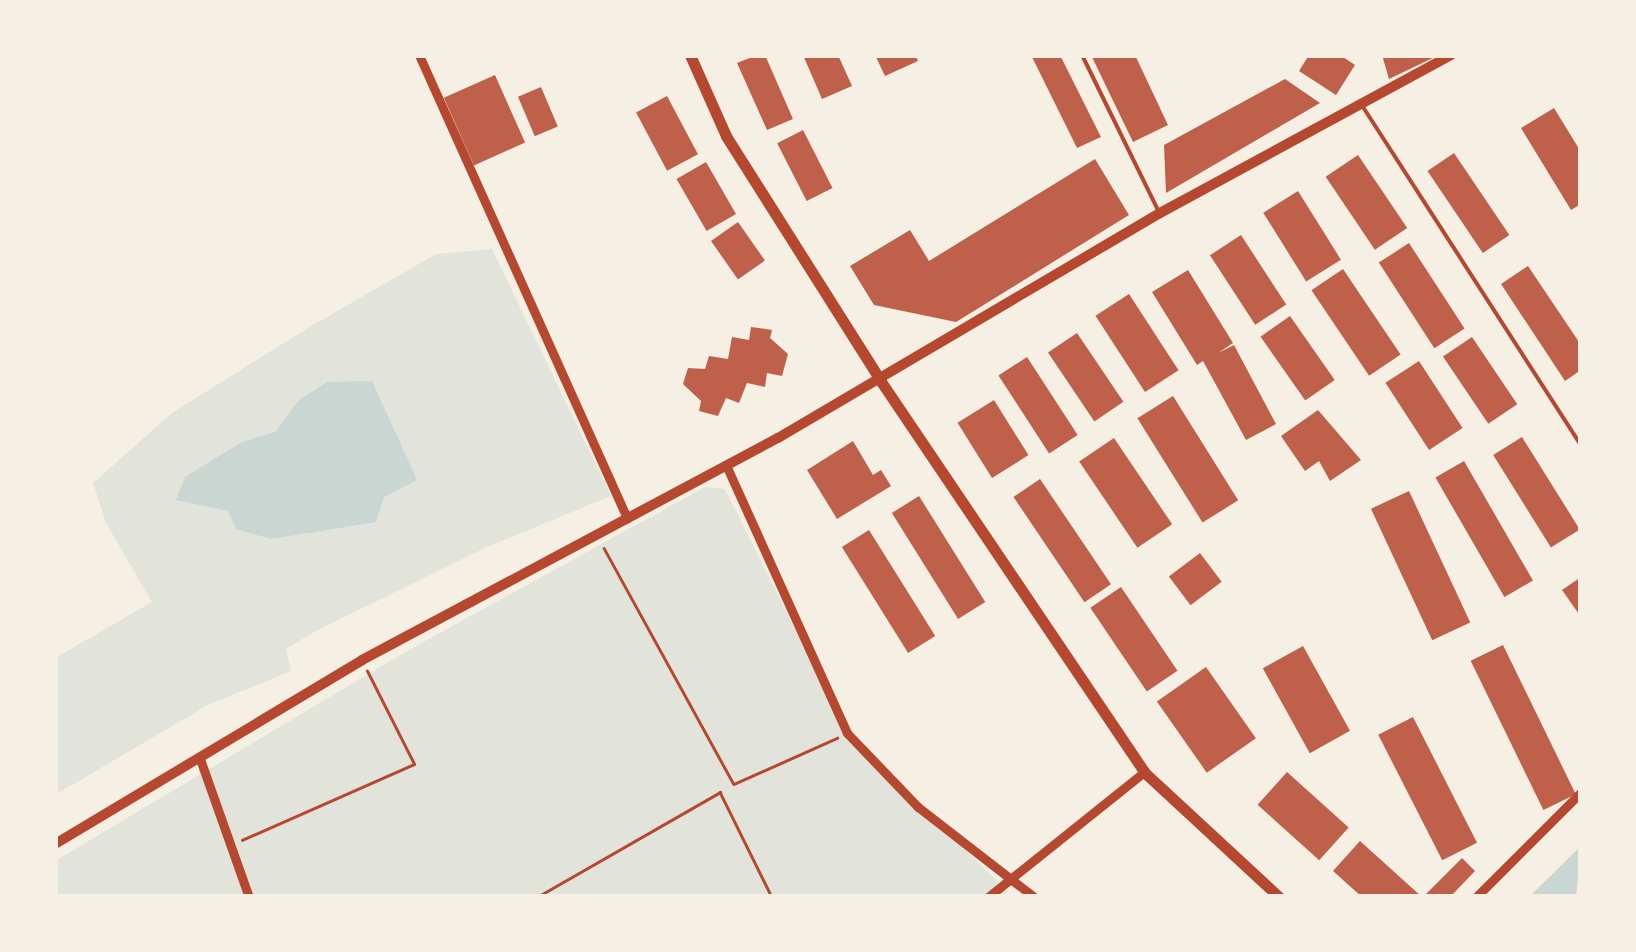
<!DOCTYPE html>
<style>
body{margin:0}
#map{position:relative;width:1636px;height:952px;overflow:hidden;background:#f6efe4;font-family:"Fira Sans Condensed",sans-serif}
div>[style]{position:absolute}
.green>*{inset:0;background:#e2e4dc}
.water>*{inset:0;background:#c9d6d2}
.building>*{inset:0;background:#bf614a;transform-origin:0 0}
.path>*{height:2.5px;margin:-1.25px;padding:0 1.25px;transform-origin:1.25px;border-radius:1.25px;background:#b5482f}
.service>*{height:4px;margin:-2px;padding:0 2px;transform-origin:2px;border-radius:2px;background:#b5482f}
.minor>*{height:9px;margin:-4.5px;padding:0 4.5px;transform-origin:4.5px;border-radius:4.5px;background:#b5482f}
.tertiary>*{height:10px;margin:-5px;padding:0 5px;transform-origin:5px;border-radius:5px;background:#b5482f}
.secondary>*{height:11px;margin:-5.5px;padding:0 5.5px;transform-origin:5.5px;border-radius:5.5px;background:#b5482f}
span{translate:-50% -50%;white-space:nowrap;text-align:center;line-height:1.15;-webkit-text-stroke:10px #f6efe4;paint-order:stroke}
.frame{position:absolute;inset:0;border:58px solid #f6efe4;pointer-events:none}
</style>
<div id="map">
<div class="green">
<div style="clip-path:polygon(492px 249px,611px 496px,487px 547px,316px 631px,286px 649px,291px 671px,208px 705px,55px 795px,55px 658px,152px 602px,106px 523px,93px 483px,172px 413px,306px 329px,436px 254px)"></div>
<div style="clip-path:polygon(705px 487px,725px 489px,847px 733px,1008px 892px,1001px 897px,55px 897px,55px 861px,407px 651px)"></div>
</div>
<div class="water">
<div style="clip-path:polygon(372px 381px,417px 480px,384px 497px,376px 522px,271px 539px,236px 529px,228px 511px,176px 500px,185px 477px,242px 442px,275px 432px,299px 400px,327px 382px)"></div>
<div style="clip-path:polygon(1581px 846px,1576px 897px,1529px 897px)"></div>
</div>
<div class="building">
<div style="clip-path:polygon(757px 55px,765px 55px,793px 119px,767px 130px,737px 63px)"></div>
<div style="clip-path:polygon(803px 55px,838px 55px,852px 86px,822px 99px)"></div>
<div style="clip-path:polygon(875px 55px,915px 55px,918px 61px,885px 76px)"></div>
<div style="clip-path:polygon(1031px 55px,1060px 55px,1101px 137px,1077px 148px)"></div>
<div style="clip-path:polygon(1091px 55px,1135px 55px,1168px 125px,1133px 142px)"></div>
<div style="clip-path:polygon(1309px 55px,1340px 55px,1355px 65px,1336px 95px,1299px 71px)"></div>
<div style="clip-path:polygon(1382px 55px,1439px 55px,1389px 79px)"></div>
<div style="left:495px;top:75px;width:74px;height:56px;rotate:66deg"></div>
<div style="clip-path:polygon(1285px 79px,1320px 103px,1166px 193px,1164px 145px)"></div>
<div style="left:541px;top:87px;width:43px;height:25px;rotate:67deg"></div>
<div style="left:667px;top:96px;width:66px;height:35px;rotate:62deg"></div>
<div style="clip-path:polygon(1554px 108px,1581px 152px,1581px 204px,1571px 210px,1521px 128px)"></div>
<div style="left:803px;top:130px;width:65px;height:29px;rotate:63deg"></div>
<div style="left:1454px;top:153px;width:99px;height:32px;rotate:56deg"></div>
<div style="left:1358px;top:155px;width:88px;height:39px;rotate:56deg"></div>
<div style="clip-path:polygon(1095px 159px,1129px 215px,956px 322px,874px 305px,850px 266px,910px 230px,929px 261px)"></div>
<div style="left:706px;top:162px;width:60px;height:34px;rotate:60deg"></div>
<div style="left:1298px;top:191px;width:81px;height:41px;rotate:58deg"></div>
<div style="left:738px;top:222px;width:47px;height:33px;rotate:55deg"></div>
<div style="left:1241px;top:235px;width:83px;height:37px;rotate:57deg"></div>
<div style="left:1409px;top:243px;width:102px;height:36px;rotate:57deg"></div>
<div style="clip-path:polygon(1528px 266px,1581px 345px,1581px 370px,1565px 381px,1501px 284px)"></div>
<div style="left:1343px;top:269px;width:103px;height:38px;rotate:56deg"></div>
<div style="clip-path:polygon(1188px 270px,1233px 343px,1218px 353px,1234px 345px,1276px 424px,1246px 440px,1203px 361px,1197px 365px,1152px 292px)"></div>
<div style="left:1129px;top:294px;width:91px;height:40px;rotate:57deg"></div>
<div style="left:1290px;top:316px;width:78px;height:36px;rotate:55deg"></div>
<div style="clip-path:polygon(751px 327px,772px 330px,770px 338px,788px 354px,782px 376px,767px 373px,765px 387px,747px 383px,739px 403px,726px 398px,718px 416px,699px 411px,701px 401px,683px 384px,688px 368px,705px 369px,709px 356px,728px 359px,732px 337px,749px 340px)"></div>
<div style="left:1077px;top:333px;width:83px;height:35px;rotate:56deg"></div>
<div style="left:1472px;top:337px;width:81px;height:35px;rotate:56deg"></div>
<div style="left:1027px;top:357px;width:93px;height:34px;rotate:57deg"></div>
<div style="left:1419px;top:361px;width:80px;height:40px;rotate:57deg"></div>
<div style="left:1173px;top:396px;width:123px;height:42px;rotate:58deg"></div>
<div style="left:994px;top:400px;width:65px;height:43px;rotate:58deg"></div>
<div style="clip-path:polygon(1318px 410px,1361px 460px,1330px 481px,1319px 461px,1305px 471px,1281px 436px)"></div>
<div style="left:1522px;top:437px;width:109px;height:34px;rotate:58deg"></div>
<div style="left:1114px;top:438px;width:104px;height:42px;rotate:56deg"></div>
<div style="clip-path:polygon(853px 441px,873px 475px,881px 470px,891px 486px,837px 519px,807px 470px)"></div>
<div style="left:1464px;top:461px;width:138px;height:33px;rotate:60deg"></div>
<div style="left:1040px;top:479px;width:127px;height:32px;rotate:56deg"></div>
<div style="left:1409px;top:491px;width:145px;height:42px;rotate:65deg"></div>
<div style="left:919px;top:496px;width:125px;height:32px;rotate:58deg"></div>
<div style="left:869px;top:530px;width:125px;height:32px;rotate:58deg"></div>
<div style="left:1200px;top:553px;width:36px;height:39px;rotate:53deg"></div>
<div style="clip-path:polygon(1581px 577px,1581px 617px,1562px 590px)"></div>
<div style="left:1121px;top:587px;width:101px;height:37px;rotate:56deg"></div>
<div style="left:1503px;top:645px;width:166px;height:36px;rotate:64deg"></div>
<div style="left:1303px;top:646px;width:97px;height:46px;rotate:61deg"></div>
<div style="left:1206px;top:667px;width:87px;height:60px;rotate:55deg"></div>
<div style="left:1413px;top:717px;width:141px;height:39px;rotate:63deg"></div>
<div style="left:1287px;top:772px;width:83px;height:44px;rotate:42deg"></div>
<div style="clip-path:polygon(1360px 841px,1422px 897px,1362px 897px,1333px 871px)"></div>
<div style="clip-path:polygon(1462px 858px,1475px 871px,1450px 897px,1423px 897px)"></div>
</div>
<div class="path">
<div style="left:604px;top:548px;width:269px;rotate:61.2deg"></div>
<div style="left:734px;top:784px;width:113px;rotate:-24.1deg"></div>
<div style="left:242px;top:840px;width:188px;rotate:-23.8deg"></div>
<div style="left:414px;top:764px;width:104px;rotate:-116.8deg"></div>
<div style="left:537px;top:897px;width:211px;rotate:-29.8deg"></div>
<div style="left:720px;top:792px;width:117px;rotate:63.7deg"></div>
</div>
<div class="service">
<div style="left:1082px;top:55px;width:175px;rotate:63.9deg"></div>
<div style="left:1363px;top:107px;width:402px;rotate:57.2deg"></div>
</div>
<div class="minor">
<div style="left:419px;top:55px;width:508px;rotate:65.81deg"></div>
<div style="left:726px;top:465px;width:294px;rotate:65.7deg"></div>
<div style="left:847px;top:733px;width:103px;rotate:46.2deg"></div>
<div style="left:918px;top:807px;width:147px;rotate:37.8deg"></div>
<div style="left:200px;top:759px;width:146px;rotate:70.5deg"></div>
<div style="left:988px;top:897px;width:200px;rotate:-38.7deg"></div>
<div style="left:1476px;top:897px;width:148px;rotate:-45deg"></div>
</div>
<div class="tertiary">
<div style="left:55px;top:844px;width:358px;rotate:-30.9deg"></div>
<div style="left:362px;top:660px;width:472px;rotate:-28.1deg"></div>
<div style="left:778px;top:438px;width:443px;rotate:-30.5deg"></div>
<div style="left:1160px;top:213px;width:331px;rotate:-28.5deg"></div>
</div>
<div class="secondary">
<div style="left:690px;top:55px;width:89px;rotate:66deg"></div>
<div style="left:726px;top:136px;width:289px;rotate:57.7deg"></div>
<div style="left:880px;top:380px;width:473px;rotate:56deg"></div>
<div style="left:1144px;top:772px;width:184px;rotate:42.8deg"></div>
</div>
<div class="frame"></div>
</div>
